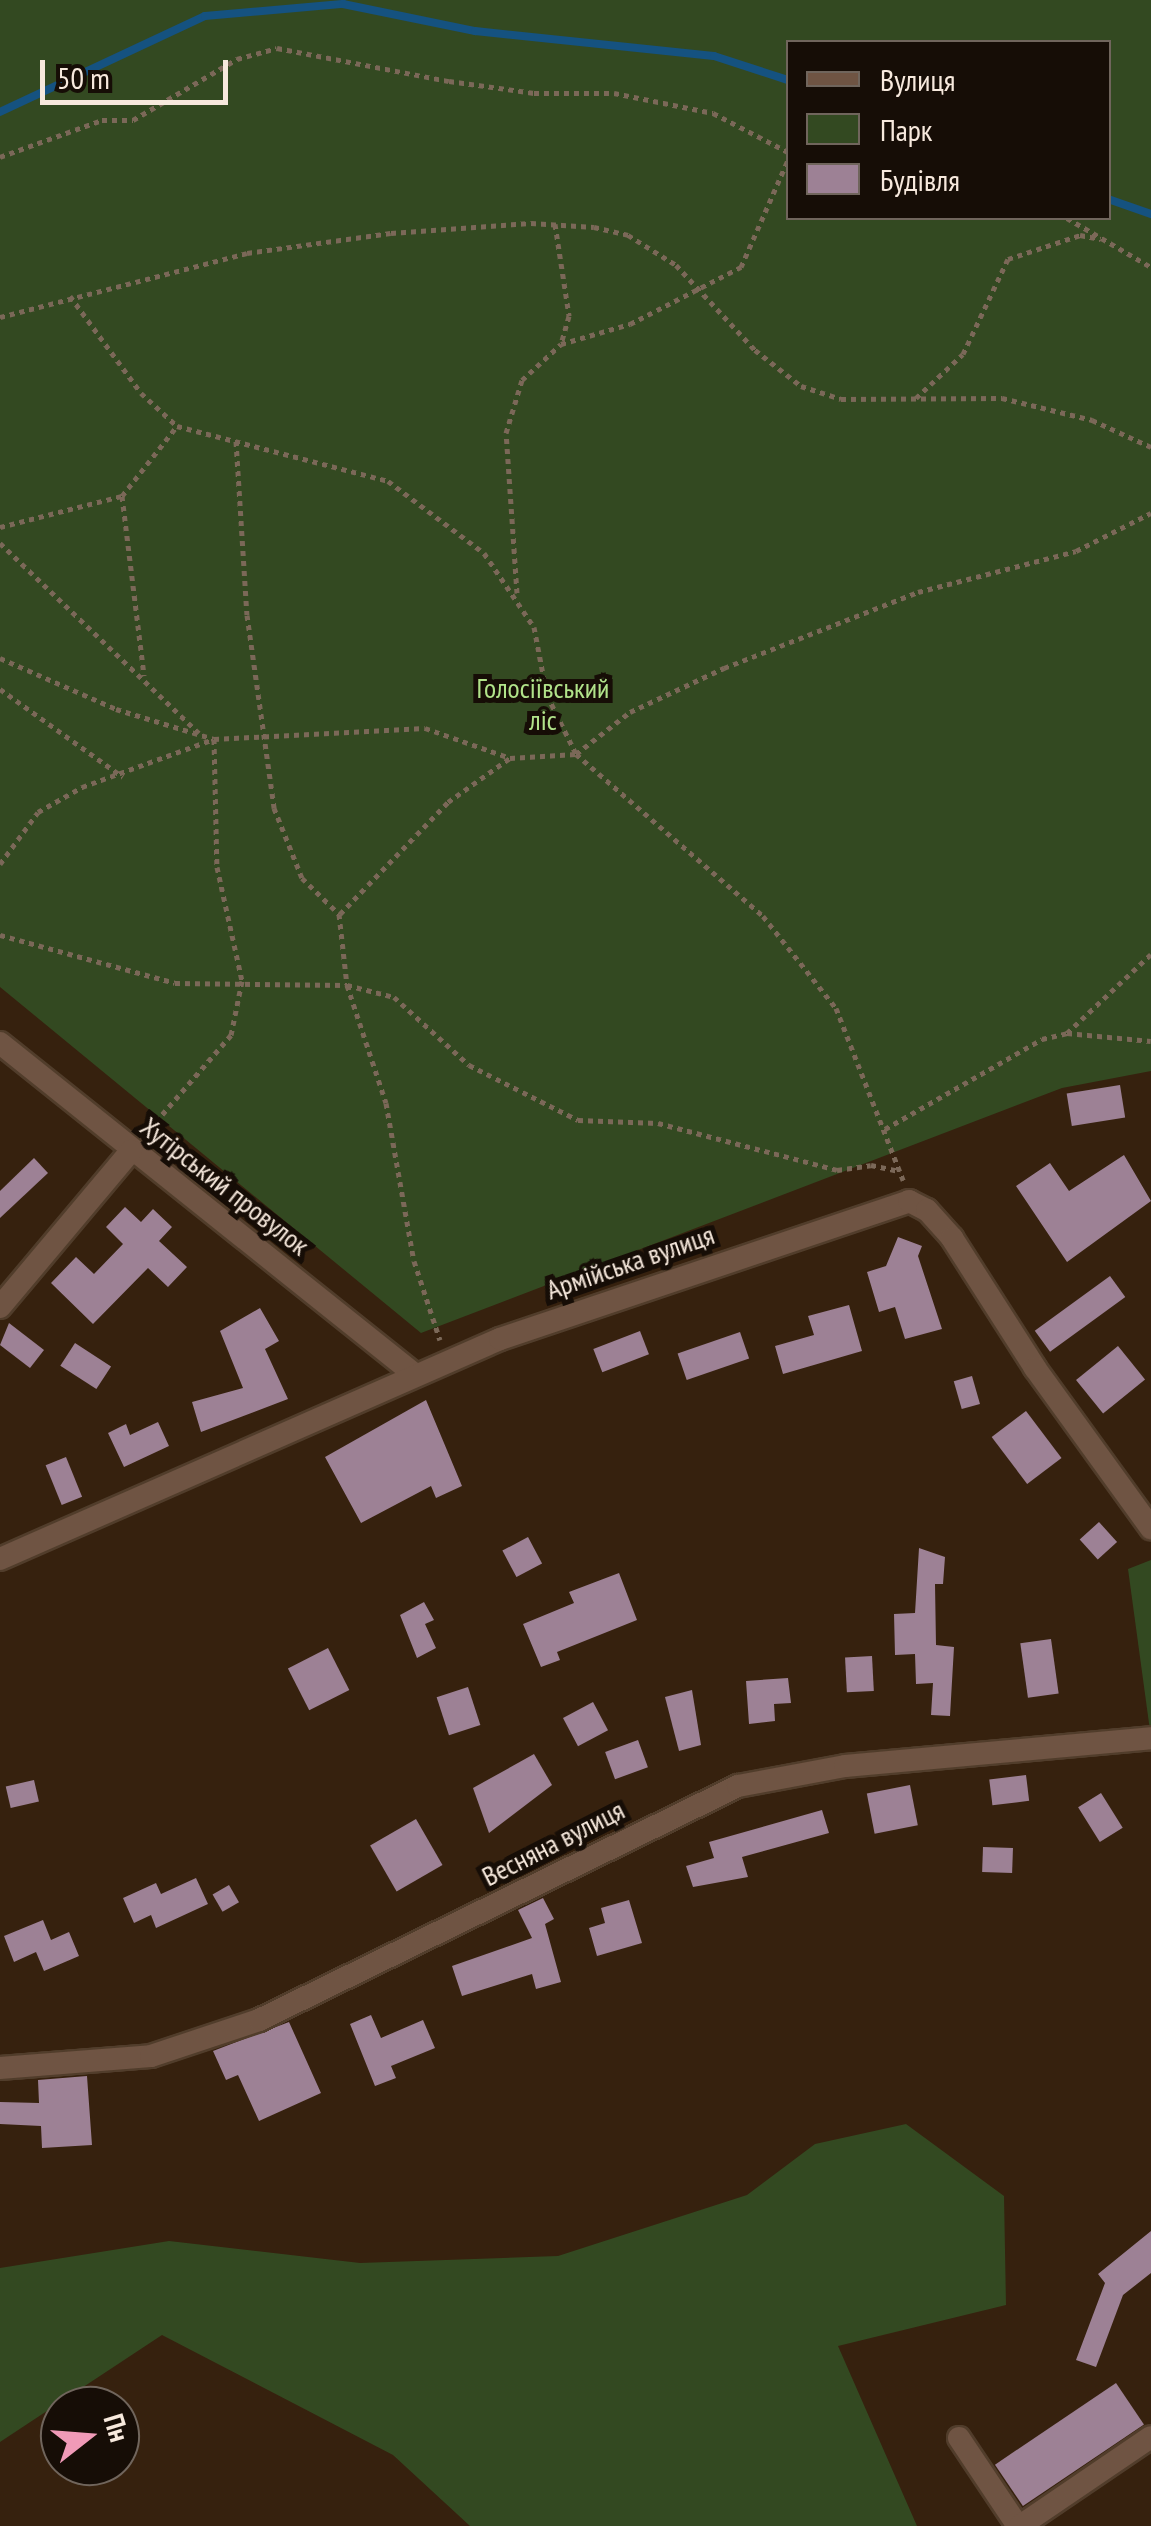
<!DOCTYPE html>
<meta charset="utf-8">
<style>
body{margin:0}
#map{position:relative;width:1151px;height:2526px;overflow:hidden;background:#36210e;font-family:"PT Sans Narrow",sans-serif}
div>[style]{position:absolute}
.green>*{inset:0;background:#334921}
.stream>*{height:8px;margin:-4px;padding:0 4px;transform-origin:4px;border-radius:4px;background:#155280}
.building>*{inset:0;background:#9d8195;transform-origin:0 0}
.path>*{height:5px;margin-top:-2.5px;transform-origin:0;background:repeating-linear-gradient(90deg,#7b6858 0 5px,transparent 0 10px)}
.roads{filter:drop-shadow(2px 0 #513d2b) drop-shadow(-2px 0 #513d2b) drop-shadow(0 2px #513d2b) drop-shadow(0 -2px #513d2b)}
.minor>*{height:22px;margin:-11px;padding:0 11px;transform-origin:11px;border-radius:11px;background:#6f5443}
span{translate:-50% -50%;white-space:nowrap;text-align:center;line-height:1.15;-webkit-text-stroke:10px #160d06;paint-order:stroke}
.park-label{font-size:28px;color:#b1e38a}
.street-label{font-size:28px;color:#f7e9dd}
.legend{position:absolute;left:786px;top:40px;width:325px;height:180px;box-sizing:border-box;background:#160d06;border:2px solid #70655c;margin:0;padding:12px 18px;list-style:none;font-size:30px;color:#f7e9dd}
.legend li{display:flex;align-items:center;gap:20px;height:50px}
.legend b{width:50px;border:2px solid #70655c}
.north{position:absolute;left:40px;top:2386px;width:100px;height:100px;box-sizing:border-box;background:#160d06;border:2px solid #70655c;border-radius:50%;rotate:73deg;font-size:28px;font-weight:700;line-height:40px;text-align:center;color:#f7e9dd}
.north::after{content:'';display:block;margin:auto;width:35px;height:45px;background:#f09ab7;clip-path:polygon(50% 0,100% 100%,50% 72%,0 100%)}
.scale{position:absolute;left:40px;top:60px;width:188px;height:45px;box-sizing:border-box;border:5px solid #f7e9dd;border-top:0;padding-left:12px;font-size:30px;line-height:35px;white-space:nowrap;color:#f7e9dd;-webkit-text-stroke:8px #160d06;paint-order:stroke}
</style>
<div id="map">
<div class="green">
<div style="clip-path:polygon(evenodd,0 0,1151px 0,1151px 1071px,1062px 1088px,421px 1333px,0 987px,0 0,788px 42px,1108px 42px,1108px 218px,788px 218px,788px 42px)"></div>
<div style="clip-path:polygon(1151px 1560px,1151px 1738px,1128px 1569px)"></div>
<div style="clip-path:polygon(906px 2124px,1004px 2196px,1006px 2305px,838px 2346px,917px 2526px,470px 2526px,393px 2455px,162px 2335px,0 2442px,0 2268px,169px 2241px,360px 2263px,558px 2256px,747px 2195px,815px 2144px)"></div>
</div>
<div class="stream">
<div style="left:0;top:112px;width:226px;rotate:-25.1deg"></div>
<div style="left:205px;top:16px;width:139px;rotate:-5deg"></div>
<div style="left:343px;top:4px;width:135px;rotate:11.6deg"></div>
<div style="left:475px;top:31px;width:240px;rotate:6deg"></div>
<div style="left:714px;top:56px;width:78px;rotate:18deg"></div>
<div style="left:1108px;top:199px;width:46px;rotate:19.2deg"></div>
</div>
<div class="building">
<div style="left:1120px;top:1085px;width:33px;height:54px;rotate:81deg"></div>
<div style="clip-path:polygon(1124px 1155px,1151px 1201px,1067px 1262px,1016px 1186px,1050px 1163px,1069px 1191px)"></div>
<div style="clip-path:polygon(34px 1158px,48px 1173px,0 1218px,0 1191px)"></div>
<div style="clip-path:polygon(125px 1207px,141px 1222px,153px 1209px,172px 1227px,159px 1241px,187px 1267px,168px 1287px,148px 1268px,93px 1324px,51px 1283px,76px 1257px,94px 1274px,123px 1244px,106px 1227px)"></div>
<div style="clip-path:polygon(898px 1237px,922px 1246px,918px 1256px,942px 1329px,905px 1339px,895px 1307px,879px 1312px,867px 1272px,886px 1266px)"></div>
<div style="left:1110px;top:1276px;width:26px;height:93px;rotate:54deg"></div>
<div style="clip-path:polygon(849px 1305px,862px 1351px,783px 1374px,775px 1346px,814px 1335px,808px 1316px)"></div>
<div style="clip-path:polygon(260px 1308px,279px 1341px,265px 1349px,288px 1399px,201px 1432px,192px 1402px,243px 1388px,220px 1331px)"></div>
<div style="clip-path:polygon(9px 1323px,44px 1350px,30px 1368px,0 1345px)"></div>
<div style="left:640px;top:1331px;width:25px;height:50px;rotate:69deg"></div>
<div style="left:740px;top:1332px;width:28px;height:66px;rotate:71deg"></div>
<div style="left:75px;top:1343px;width:43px;height:27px;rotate:33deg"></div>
<div style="left:1118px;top:1346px;width:43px;height:54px;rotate:51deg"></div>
<div style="left:972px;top:1376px;width:29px;height:19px;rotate:74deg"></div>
<div style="clip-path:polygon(426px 1400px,462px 1486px,436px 1498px,431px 1486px,361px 1523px,325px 1457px)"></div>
<div style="left:1026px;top:1411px;width:59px;height:43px;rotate:53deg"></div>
<div style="clip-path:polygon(158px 1422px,169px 1446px,124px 1467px,108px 1433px,126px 1424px,130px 1435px)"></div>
<div style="left:66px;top:1457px;width:43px;height:22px;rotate:68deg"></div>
<div style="left:1099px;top:1522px;width:27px;height:26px;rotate:48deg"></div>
<div style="left:528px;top:1537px;width:30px;height:29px;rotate:62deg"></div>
<div style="clip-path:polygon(919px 1548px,945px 1557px,943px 1584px,935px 1584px,936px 1645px,954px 1647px,950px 1716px,931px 1715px,933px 1683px,916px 1684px,915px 1654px,895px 1655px,894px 1614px,915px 1613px)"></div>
<div style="clip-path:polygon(619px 1573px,637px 1620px,557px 1652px,560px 1660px,541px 1667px,523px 1624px,574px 1603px,569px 1592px)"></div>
<div style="clip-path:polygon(424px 1602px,434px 1620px,425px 1624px,436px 1648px,417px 1658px,400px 1615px)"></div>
<div style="left:1051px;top:1639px;width:55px;height:31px;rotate:82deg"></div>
<div style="left:328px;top:1648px;width:47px;height:45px;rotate:63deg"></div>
<div style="left:872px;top:1656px;width:35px;height:27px;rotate:87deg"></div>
<div style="clip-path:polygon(788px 1678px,791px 1703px,774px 1704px,775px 1721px,749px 1724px,746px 1681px)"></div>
<div style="left:468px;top:1687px;width:40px;height:33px;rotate:72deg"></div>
<div style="clip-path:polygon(692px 1690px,701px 1745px,679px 1751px,665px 1697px)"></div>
<div style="left:593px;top:1702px;width:32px;height:34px;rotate:62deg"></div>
<div style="left:638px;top:1740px;width:29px;height:35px;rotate:70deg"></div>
<div style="clip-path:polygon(534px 1754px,552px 1785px,489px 1833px,473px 1788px)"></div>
<div style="left:1026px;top:1775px;width:26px;height:37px;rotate:83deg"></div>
<div style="left:34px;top:1780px;width:22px;height:29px;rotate:77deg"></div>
<div style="left:910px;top:1785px;width:41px;height:44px;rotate:79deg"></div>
<div style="left:1101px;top:1793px;width:41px;height:27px;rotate:58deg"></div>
<div style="clip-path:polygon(822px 1810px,829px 1833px,742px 1857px,748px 1877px,693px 1887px,686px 1866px,714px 1858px,709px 1842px)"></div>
<div style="left:416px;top:1819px;width:53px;height:53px;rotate:60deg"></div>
<div style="left:983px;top:1847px;width:30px;height:25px;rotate:2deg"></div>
<div style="clip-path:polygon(196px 1878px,208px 1904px,156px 1928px,151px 1915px,134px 1923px,123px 1898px,156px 1883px,161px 1894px)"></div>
<div style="left:229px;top:1885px;width:20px;height:19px;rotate:60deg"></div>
<div style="clip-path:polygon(543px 1898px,554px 1919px,545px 1924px,561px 1982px,536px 1989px,532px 1974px,462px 1996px,452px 1966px,532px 1938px,518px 1910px)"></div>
<div style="clip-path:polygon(629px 1900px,642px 1943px,597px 1956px,589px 1928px,605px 1923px,601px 1908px)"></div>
<div style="clip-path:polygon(43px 1920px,51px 1940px,69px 1932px,79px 1956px,44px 1971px,36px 1952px,14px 1962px,4px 1936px)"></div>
<div style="clip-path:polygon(371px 2015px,381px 2038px,423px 2020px,435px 2048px,391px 2066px,396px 2078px,375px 2086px,350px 2024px)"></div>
<div style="clip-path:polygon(289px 2022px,321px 2093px,259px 2121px,238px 2075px,226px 2080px,213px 2051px)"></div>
<div style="clip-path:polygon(87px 2076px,92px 2145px,42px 2148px,41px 2126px,0 2124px,0 2102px,39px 2103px,38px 2080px)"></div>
<div style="clip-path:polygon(1151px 2231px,1151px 2273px,1123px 2295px,1096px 2367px,1076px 2360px,1105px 2283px,1098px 2274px)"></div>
<div style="left:1116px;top:2383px;width:50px;height:146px;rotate:56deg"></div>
</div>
<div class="path">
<div style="left:0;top:157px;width:109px;rotate:-19.9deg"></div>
<div style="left:102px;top:120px;width:31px"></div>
<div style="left:133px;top:120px;width:121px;rotate:-30.4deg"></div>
<div style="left:237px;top:59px;width:41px;rotate:-15.4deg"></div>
<div style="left:277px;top:48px;width:175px;rotate:10.9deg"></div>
<div style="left:449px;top:81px;width:86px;rotate:8deg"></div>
<div style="left:534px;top:93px;width:80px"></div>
<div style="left:614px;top:93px;width:101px;rotate:11.4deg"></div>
<div style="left:713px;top:113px;width:85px;rotate:27.5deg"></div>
<div style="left:1067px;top:218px;width:97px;rotate:30.3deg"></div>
<div style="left:555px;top:224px;width:93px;rotate:81.3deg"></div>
<div style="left:569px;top:316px;width:29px;rotate:106deg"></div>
<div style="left:70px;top:296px;width:120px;rotate:53.8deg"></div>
<div style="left:141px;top:393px;width:49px;rotate:42.5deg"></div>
<div style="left:177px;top:426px;width:218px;rotate:14.6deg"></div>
<div style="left:388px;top:481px;width:120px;rotate:36.9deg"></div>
<div style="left:484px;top:553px;width:89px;rotate:56deg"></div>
<div style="left:534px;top:627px;width:69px;rotate:79.2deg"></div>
<div style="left:547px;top:695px;width:66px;rotate:63.8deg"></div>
<div style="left:576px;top:754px;width:247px;rotate:40.9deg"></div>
<div style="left:763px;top:916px;width:117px;rotate:51.6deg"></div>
<div style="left:836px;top:1008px;width:185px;rotate:68.7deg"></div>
<div style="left:0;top:317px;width:255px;rotate:-14.5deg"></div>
<div style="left:247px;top:253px;width:145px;rotate:-7.9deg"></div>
<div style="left:391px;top:233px;width:140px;rotate:-4.1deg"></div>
<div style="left:531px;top:223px;width:63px;rotate:3.6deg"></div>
<div style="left:594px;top:227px;width:35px;rotate:13deg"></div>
<div style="left:628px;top:235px;width:57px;rotate:32deg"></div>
<div style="left:676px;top:265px;width:116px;rotate:47.1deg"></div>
<div style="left:755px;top:350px;width:58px;rotate:38deg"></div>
<div style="left:801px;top:386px;width:42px;rotate:18deg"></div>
<div style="left:841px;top:399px;width:161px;rotate:-0.4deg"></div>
<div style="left:1002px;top:398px;width:93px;rotate:13.7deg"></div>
<div style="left:1092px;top:420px;width:65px;rotate:24.6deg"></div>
<div style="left:916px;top:398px;width:64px;rotate:-43.1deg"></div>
<div style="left:963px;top:354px;width:105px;rotate:-64.7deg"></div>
<div style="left:1008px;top:259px;width:76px;rotate:-18.4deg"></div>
<div style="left:1080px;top:235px;width:21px;rotate:11deg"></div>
<div style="left:236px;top:441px;width:174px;rotate:86.4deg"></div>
<div style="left:247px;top:615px;width:195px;rotate:82deg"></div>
<div style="left:274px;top:808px;width:75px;rotate:68.2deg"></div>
<div style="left:302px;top:878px;width:52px;rotate:44.2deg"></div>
<div style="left:339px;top:914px;width:71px;rotate:83.6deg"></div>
<div style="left:347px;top:985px;width:124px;rotate:71.7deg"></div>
<div style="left:386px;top:1103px;width:160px;rotate:80deg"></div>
<div style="left:414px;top:1261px;width:83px;rotate:71.8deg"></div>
<div style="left:122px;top:496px;width:181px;rotate:83deg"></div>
<div style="left:0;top:527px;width:126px;rotate:-14.3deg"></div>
<div style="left:122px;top:496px;width:89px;rotate:-51.8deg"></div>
<div style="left:0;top:543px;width:275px;rotate:43.7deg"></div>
<div style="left:517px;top:593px;width:160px;rotate:-93.9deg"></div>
<div style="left:506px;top:433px;width:55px;rotate:-73.2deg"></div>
<div style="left:522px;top:380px;width:53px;rotate:-42.7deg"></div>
<div style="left:561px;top:344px;width:72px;rotate:-16.2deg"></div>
<div style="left:630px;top:324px;width:125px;rotate:-27.2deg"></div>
<div style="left:741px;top:267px;width:117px;rotate:-66.3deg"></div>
<div style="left:0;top:658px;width:127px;rotate:23.7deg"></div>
<div style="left:116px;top:709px;width:102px;rotate:17deg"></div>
<div style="left:214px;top:739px;width:128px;rotate:88.7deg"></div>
<div style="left:217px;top:867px;width:117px;rotate:77.6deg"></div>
<div style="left:242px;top:981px;width:55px;rotate:101.5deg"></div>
<div style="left:231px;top:1035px;width:128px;rotate:130.9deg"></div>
<div style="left:0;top:689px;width:151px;rotate:35.6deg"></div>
<div style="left:0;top:864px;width:64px;rotate:-53.8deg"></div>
<div style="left:38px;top:812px;width:51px;rotate:-29.6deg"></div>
<div style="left:82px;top:787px;width:140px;rotate:-20deg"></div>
<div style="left:214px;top:739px;width:211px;rotate:-3deg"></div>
<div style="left:425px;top:728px;width:90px;rotate:19.4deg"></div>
<div style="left:510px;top:758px;width:66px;rotate:-3.5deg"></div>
<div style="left:576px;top:754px;width:68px;rotate:-37.9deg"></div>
<div style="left:630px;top:712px;width:104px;rotate:-25.1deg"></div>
<div style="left:724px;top:668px;width:208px;rotate:-21.4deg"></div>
<div style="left:918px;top:592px;width:163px;rotate:-14.5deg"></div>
<div style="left:1076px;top:551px;width:84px;rotate:-26.9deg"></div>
<div style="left:340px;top:914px;width:156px;rotate:-46deg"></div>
<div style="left:448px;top:802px;width:76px;rotate:-35.4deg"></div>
<div style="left:0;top:935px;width:181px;rotate:15.3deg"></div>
<div style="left:175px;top:983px;width:172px;rotate:0.7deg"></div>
<div style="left:347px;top:985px;width:49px;rotate:14.3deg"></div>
<div style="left:394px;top:997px;width:101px;rotate:42.2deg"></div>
<div style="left:469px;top:1065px;width:122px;rotate:26.8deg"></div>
<div style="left:578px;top:1120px;width:80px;rotate:2.1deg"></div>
<div style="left:658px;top:1123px;width:185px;rotate:14.7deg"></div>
<div style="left:837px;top:1170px;width:34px;rotate:-8deg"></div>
<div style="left:871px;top:1165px;width:30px;rotate:12deg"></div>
<div style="left:1067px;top:1033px;width:115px;rotate:-43.2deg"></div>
<div style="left:885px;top:1129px;width:181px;rotate:-29.8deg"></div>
<div style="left:1042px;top:1039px;width:26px;rotate:-13deg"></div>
<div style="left:1067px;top:1033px;width:84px;rotate:5.4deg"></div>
</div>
<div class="roads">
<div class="minor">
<div style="left:0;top:1043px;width:530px;rotate:38.64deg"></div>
<div style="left:0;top:1307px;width:204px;rotate:-50deg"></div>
<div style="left:0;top:1559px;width:546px;rotate:-23.75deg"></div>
<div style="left:500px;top:1339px;width:432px;rotate:-18.6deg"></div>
<div style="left:909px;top:1201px;width:20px;rotate:27deg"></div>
<div style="left:927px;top:1210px;width:38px;rotate:48deg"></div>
<div style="left:952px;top:1238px;width:154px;rotate:57.4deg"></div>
<div style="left:1035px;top:1368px;width:198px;rotate:54.1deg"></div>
<div style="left:0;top:2068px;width:151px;rotate:-4.5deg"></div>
<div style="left:151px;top:2056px;width:114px;rotate:-18.4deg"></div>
<div style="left:259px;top:2020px;width:533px;rotate:-26.04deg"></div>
<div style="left:738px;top:1786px;width:109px;rotate:-10.6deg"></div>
<div style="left:845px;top:1766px;width:307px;rotate:-5.2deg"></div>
<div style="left:959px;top:2438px;width:106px;rotate:56.2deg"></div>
<div style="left:1020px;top:2526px;width:158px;rotate:-34.2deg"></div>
</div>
</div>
<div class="park-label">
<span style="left:543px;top:704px">Голосіївський<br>ліс</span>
</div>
<div class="street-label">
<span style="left:225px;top:1186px;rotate:38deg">Хутірський провулок</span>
<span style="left:630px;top:1262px;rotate:-19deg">Армійська вулиця</span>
<span style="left:553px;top:1843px;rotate:-27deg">Весняна вулиця</span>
</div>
<ul class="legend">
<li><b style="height:12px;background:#6f5443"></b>Вулиця</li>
<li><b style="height:28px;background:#334921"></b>Парк</li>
<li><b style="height:28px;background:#9d8195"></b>Будівля</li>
</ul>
<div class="north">Пн</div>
<div class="scale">50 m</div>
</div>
